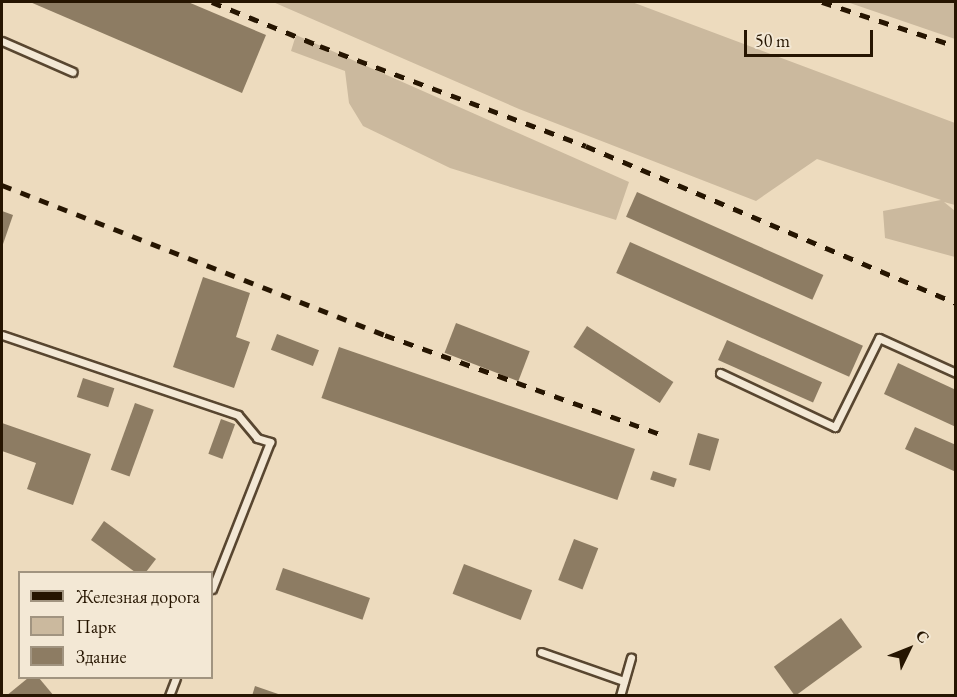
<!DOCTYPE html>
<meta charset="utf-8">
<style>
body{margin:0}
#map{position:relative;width:957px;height:697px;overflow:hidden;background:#eddbbe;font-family:"EB Garamond",serif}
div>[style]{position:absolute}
.green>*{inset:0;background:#cbb99e}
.building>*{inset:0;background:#8d7c63;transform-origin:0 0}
.roads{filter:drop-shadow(2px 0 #584630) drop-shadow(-2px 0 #584630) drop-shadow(0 2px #584630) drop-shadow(0 -2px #584630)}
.service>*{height:7px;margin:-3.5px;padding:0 3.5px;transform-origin:3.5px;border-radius:3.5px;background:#f3e8d5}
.rail>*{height:4.5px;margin-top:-2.25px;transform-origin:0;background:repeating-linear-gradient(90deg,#261501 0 10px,transparent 0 20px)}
span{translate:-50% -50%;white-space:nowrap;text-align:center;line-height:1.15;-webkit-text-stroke:4.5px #f3e8d5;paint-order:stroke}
.frame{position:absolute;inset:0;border:3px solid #261501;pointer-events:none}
.legend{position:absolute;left:18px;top:571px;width:195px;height:108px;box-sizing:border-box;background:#f3e8d5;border:2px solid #a19480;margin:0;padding:8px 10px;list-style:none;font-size:18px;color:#261501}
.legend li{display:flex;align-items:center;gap:12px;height:30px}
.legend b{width:30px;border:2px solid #a19480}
.north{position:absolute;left:879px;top:619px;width:60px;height:60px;-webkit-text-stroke:4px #f3e8d5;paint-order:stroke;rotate:47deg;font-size:16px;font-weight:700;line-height:24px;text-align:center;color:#261501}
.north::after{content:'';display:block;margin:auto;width:21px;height:27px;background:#261501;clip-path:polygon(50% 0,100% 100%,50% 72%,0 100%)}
.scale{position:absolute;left:744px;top:30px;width:129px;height:27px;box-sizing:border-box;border:3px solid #261501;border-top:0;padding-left:8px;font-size:18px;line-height:21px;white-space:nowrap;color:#261501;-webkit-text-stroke:4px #f3e8d5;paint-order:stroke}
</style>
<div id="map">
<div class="green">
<div style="clip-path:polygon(273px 2px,632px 2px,955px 123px,955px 205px,944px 202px,955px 211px,955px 257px,885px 238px,883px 211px,941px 200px,817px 159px,756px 201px,519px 109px)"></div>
<div style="clip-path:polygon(847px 2px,955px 2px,955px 39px)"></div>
<div style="clip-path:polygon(296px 35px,629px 182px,616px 220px,450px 168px,363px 126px,349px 103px,345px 71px,291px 51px)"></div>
</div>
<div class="building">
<div style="clip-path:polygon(30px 2px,188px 2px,266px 35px,242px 93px)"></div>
<div style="left:637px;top:192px;width:204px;height:27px;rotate:24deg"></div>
<div style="clip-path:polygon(2px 211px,13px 215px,2px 247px)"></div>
<div style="left:630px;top:242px;width:255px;height:34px;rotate:24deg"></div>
<div style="clip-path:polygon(203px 277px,250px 293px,236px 337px,250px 342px,234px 388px,173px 367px)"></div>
<div style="left:456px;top:323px;width:79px;height:32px;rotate:21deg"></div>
<div style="left:587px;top:326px;width:103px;height:25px;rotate:33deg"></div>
<div style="left:277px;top:334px;width:45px;height:17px;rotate:21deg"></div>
<div style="left:727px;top:340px;width:104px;height:22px;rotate:24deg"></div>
<div style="left:339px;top:347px;width:313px;height:54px;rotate:19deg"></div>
<div style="clip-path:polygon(898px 363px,956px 390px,956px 427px,884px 394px)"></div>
<div style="left:83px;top:378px;width:33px;height:20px;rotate:18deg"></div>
<div style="left:135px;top:403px;width:20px;height:71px;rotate:20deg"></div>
<div style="left:221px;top:419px;width:15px;height:37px;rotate:20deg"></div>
<div style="clip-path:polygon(2px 423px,91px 454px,73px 505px,27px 489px,36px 463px,2px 451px)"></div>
<div style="clip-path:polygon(915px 427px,956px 445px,956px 472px,905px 449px)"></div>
<div style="left:698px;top:433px;width:22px;height:33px;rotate:16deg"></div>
<div style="left:653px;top:471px;width:25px;height:9px;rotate:18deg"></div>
<div style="clip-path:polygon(104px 521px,156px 559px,146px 572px,135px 572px,91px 540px)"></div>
<div style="left:574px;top:539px;width:26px;height:44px;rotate:21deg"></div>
<div style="left:464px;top:564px;width:73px;height:32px;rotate:21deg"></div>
<div style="left:283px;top:568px;width:92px;height:23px;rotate:19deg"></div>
<div style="left:841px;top:618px;width:36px;height:83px;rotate:54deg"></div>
<div style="clip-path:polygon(28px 678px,39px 678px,54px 696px,6px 696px)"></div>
<div style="clip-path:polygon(255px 686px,281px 695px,281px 696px,252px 696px)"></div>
</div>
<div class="roads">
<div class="service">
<div style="left:2px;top:41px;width:77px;rotate:23.6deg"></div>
<div style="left:2px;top:335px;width:249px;rotate:18.7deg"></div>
<div style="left:238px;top:415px;width:30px;rotate:50deg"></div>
<div style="left:257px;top:438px;width:14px;rotate:17deg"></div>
<div style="left:270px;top:442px;width:158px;rotate:111.5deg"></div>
<div style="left:720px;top:373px;width:127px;rotate:25.2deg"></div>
<div style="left:835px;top:427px;width:99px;rotate:-63.7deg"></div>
<div style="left:879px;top:338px;width:85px;rotate:24.4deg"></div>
<div style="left:541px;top:652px;width:88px;rotate:19.3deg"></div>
<div style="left:169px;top:696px;width:19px;rotate:-69deg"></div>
<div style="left:620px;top:696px;width:40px;rotate:-74deg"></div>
</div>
</div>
<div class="rail">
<div style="left:212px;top:2px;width:117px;rotate:22.2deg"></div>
<div style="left:320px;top:46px;width:284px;rotate:20.6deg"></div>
<div style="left:586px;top:146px;width:402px;rotate:23deg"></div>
<div style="left:822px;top:2px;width:141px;rotate:18.2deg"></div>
<div style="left:2px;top:185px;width:411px;rotate:21.4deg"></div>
<div style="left:385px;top:335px;width:299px;rotate:19.8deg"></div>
</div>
<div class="frame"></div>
<ul class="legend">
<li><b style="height:8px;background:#261501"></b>Железная дорога</li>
<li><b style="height:16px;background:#cbb99e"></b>Парк</li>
<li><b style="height:16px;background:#8d7c63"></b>Здание</li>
</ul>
<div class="north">С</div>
<div class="scale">50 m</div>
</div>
